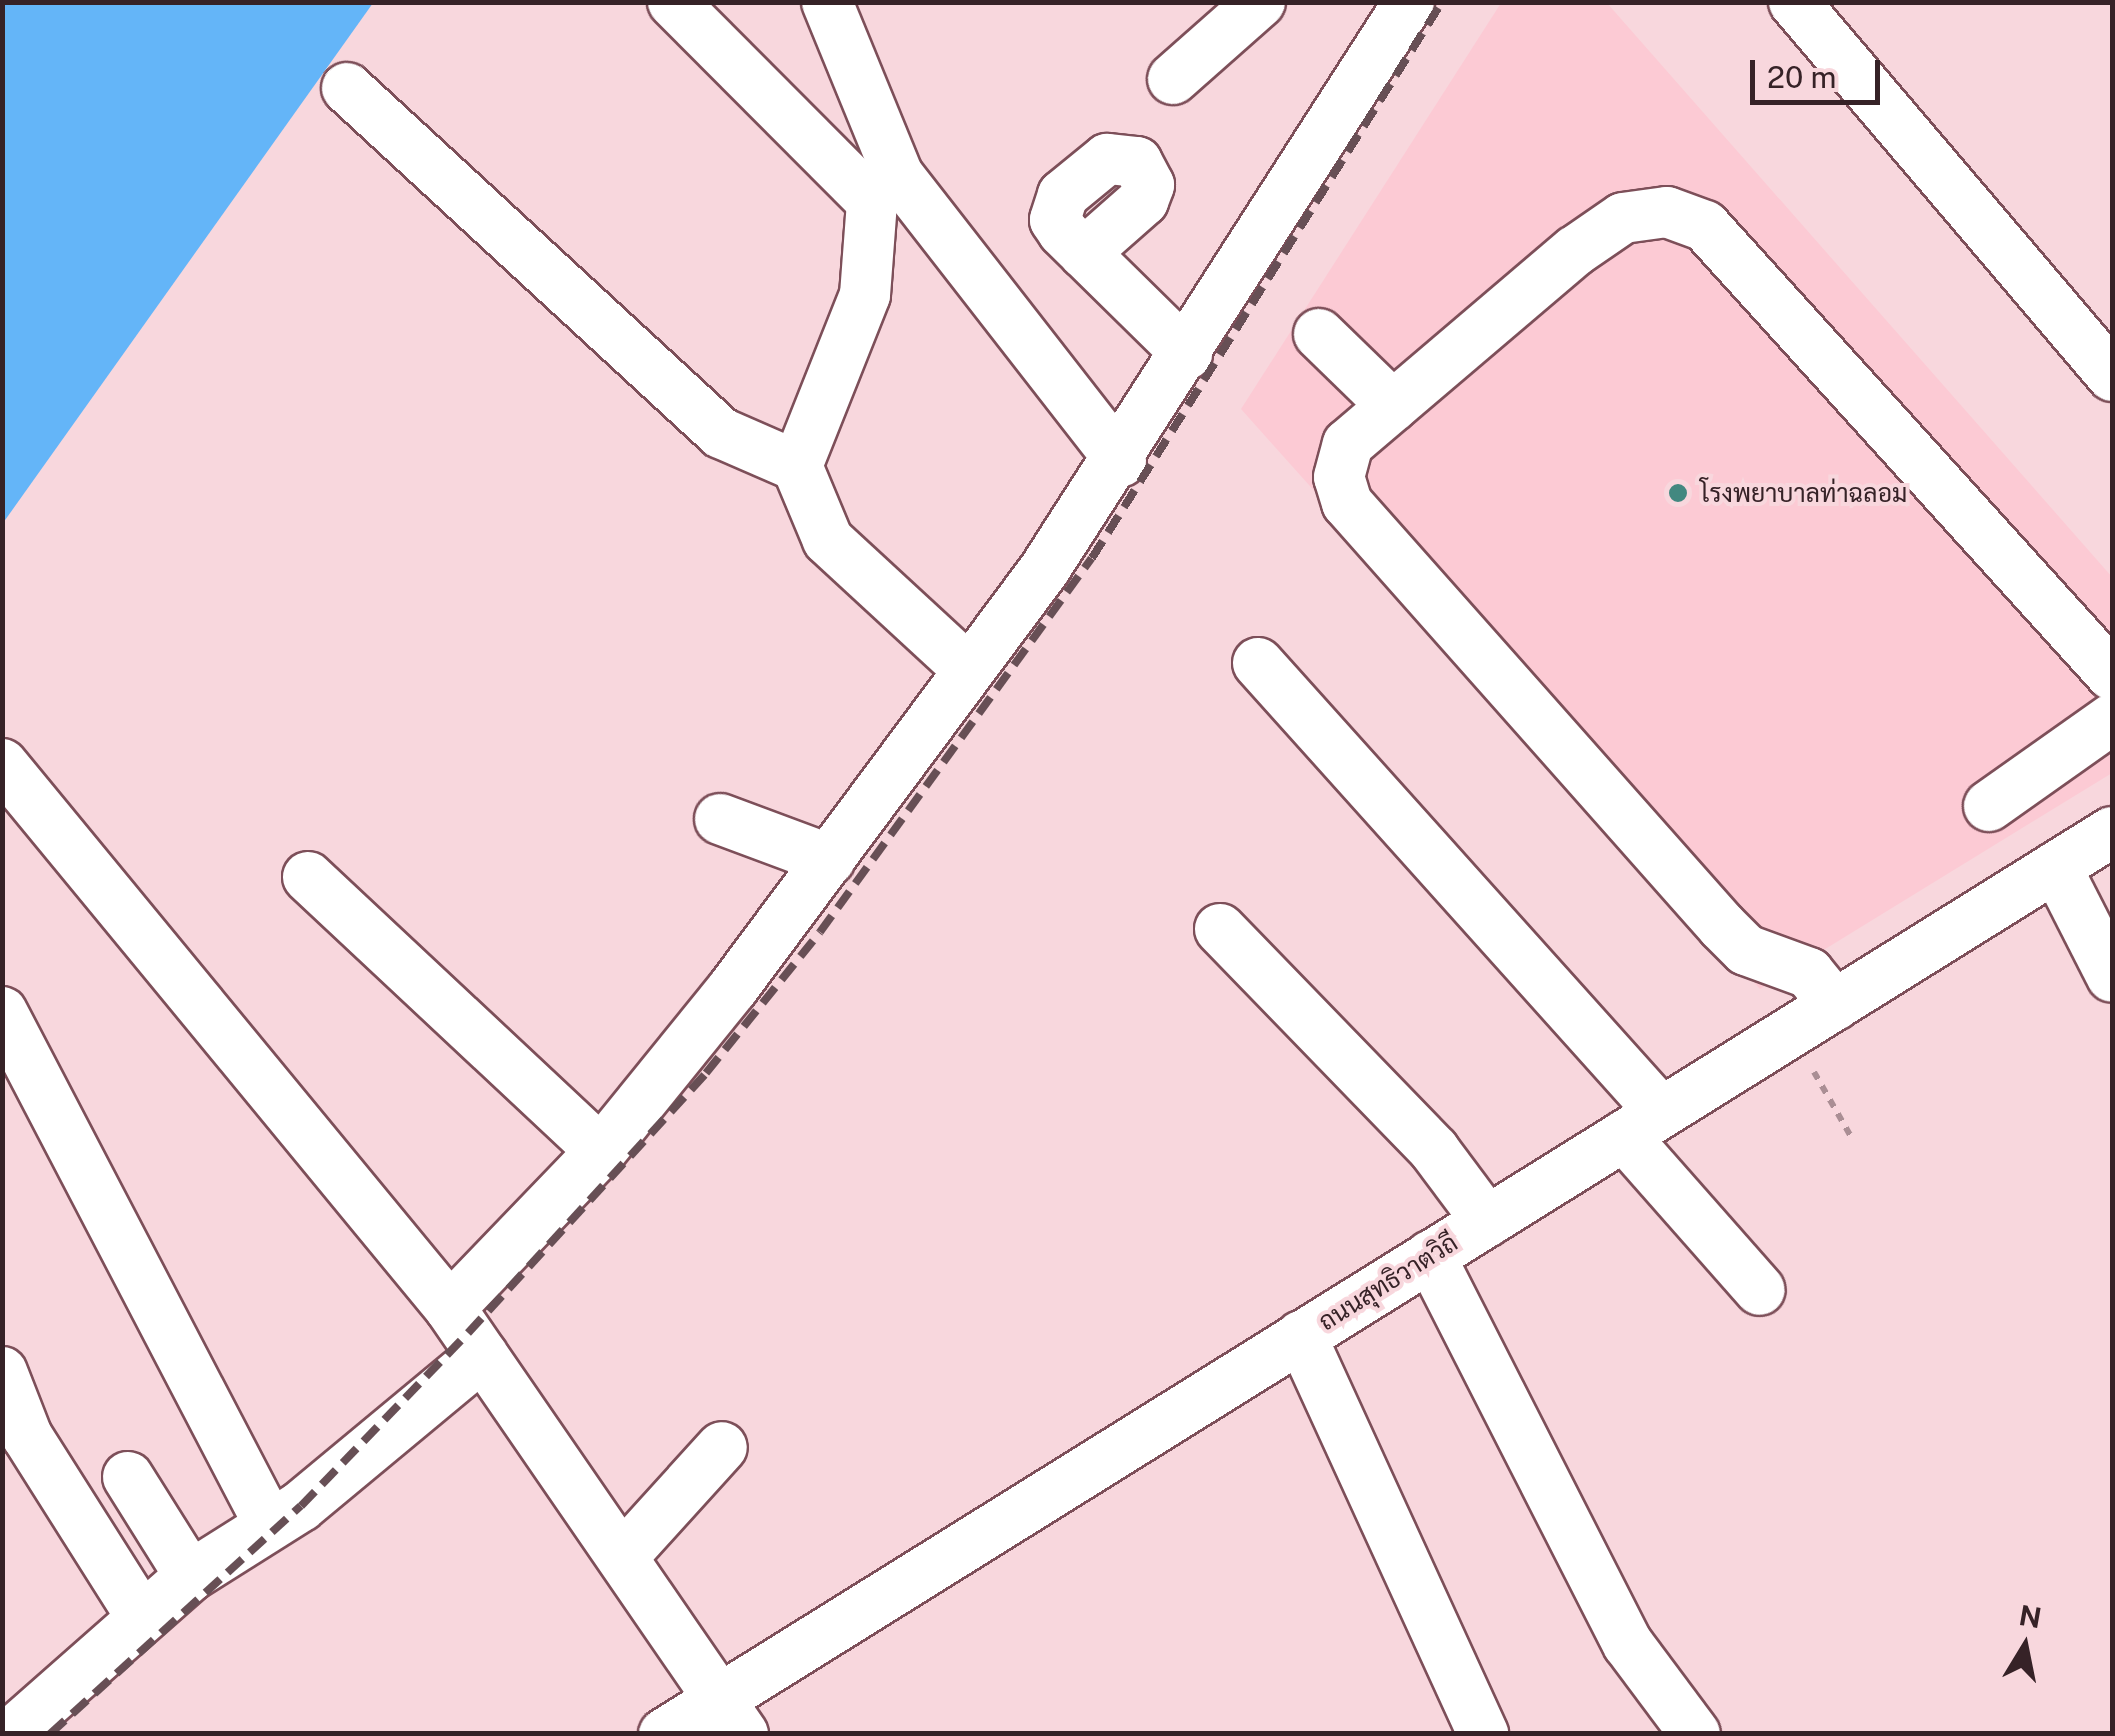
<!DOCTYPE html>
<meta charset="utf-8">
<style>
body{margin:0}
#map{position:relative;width:2115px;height:1736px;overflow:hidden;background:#f8d7dd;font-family:"Public Sans",Sarabun,sans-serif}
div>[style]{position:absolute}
.built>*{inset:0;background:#fccad4}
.water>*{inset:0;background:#64b5f8}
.path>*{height:6px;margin-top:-3px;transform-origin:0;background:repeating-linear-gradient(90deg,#aa8e94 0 8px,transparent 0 16px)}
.roads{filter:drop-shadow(2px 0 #7d4f59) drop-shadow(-2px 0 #7d4f59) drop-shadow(0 2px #7d4f59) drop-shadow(0 -2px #7d4f59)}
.minor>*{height:50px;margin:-25px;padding:0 25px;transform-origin:25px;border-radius:25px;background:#fff}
.rail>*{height:8px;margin-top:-4px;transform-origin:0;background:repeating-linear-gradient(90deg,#674f55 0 20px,transparent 0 30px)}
.dots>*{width:28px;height:28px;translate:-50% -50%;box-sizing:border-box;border:5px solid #f8d7dd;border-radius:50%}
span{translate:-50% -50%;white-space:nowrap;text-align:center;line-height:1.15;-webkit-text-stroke:8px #f8d7dd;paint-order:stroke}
.poi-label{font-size:25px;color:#362227}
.left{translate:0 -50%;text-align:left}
.street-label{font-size:25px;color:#362227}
.frame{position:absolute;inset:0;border:5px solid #362227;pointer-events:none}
.north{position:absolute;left:1975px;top:1596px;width:100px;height:100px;-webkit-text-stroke:8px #f8d7dd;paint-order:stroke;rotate:10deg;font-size:28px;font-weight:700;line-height:40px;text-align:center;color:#362227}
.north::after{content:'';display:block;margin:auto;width:35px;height:45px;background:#362227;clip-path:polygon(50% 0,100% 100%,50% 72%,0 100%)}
.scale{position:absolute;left:1750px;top:60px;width:130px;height:45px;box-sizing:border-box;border:5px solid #362227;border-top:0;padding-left:12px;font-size:30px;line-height:35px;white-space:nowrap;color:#362227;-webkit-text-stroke:8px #f8d7dd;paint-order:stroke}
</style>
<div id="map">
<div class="built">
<div style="clip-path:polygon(1501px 3px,1607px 3px,2112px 577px,2112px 773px,1760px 989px,1241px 409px)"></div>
</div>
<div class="water">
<div style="clip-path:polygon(3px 2px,373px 3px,3px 523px,2px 3px)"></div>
</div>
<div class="path">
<div style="left:1814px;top:1072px;width:78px;rotate:60.2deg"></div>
</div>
<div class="roads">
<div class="minor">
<div style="left:673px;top:2px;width:282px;rotate:45.1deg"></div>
<div style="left:872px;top:202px;width:93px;rotate:94.3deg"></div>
<div style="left:865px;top:295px;width:184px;rotate:111.7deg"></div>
<div style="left:797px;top:466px;width:80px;rotate:67.3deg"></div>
<div style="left:828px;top:540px;width:190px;rotate:42.7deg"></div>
<div style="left:827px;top:2px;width:187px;rotate:67.7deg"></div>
<div style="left:898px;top:175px;width:363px;rotate:52.1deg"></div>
<div style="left:1794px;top:2px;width:491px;rotate:49.6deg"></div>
<div style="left:1173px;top:79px;width:116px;rotate:-41.5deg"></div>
<div style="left:347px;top:88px;width:509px;rotate:42.69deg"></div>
<div style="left:721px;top:433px;width:83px;rotate:23.5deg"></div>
<div style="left:1084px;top:253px;width:79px;rotate:-41.4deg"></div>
<div style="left:1143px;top:201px;width:17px;rotate:-69deg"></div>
<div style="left:1149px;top:185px;width:26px;rotate:-118deg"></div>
<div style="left:1137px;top:162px;width:30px;rotate:-174deg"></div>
<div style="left:1107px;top:159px;width:57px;rotate:140.7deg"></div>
<div style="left:1063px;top:195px;width:26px;rotate:108deg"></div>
<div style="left:1055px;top:220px;width:14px;rotate:56deg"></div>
<div style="left:1063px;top:232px;width:174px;rotate:44.5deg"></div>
<div style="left:1319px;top:334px;width:103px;rotate:44.2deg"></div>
<div style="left:1258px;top:663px;width:603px;rotate:48.09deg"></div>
<div style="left:2px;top:764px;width:705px;rotate:50.53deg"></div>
<div style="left:450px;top:1308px;width:517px;rotate:55.48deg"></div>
<div style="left:1989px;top:806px;width:151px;rotate:-35.3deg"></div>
<div style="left:720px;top:819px;width:117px;rotate:20.4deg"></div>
<div style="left:2056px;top:867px;width:123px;rotate:63deg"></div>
<div style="left:308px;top:877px;width:401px;rotate:43.1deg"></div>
<div style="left:1220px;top:929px;width:308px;rotate:45.9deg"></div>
<div style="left:1434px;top:1150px;width:89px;rotate:53.3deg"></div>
<div style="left:1835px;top:1005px;width:41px;rotate:-129.1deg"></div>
<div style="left:1809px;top:973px;width:67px;rotate:-159.9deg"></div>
<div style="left:1746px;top:950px;width:34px;rotate:-135deg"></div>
<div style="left:1722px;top:926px;width:565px;rotate:-131.56deg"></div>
<div style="left:1347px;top:503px;width:27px;rotate:-107deg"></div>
<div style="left:1339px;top:477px;width:34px;rotate:-75deg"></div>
<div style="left:1348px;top:444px;width:298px;rotate:-40.4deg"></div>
<div style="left:1575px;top:251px;width:58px;rotate:-34.5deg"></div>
<div style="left:1623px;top:218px;width:44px;rotate:-7.8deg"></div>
<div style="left:1667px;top:212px;width:40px;rotate:20.2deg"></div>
<div style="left:1705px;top:226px;width:606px;rotate:47.81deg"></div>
<div style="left:2px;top:1012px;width:575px;rotate:62.45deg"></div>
<div style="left:1624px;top:1136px;width:205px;rotate:48.6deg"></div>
<div style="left:1430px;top:1256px;width:436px;rotate:63deg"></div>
<div style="left:1628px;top:1644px;width:112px;rotate:53.3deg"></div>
<div style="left:450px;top:1308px;width:218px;rotate:-46.1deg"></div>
<div style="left:601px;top:1151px;width:210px;rotate:-51deg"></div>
<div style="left:733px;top:988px;width:521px;rotate:-53.35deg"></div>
<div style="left:1044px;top:570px;width:675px;rotate:-57.27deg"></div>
<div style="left:1301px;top:1336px;width:438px;rotate:65.4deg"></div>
<div style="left:2px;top:1372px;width:69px;rotate:68.7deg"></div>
<div style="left:27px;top:1436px;width:215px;rotate:57.7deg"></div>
<div style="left:128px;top:1477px;width:117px;rotate:57.9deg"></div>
<div style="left:625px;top:1554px;width:144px;rotate:-47.8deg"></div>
<div style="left:11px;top:1734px;width:239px;rotate:-41.4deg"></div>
<div style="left:190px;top:1576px;width:131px;rotate:-32.2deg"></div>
<div style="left:301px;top:1506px;width:236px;rotate:-39.7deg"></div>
<div style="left:664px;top:1734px;width:1706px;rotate:-31.92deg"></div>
</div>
</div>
<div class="rail">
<div style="left:50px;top:1734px;width:339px;rotate:-42.3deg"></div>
<div style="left:301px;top:1506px;width:240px;rotate:-46deg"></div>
<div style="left:468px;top:1333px;width:352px;rotate:-47.5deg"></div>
<div style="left:706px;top:1073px;width:181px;rotate:-51deg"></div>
<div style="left:820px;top:932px;width:462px;rotate:-54deg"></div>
<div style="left:1092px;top:558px;width:657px;rotate:-57.81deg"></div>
</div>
<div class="dots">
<div style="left:1678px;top:493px;background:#428880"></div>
</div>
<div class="poi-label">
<span class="left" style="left:1700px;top:493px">โรงพยาบาลท่าฉลอม</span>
</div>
<div class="street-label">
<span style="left:1388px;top:1282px;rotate:-32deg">ถนนสุทธิวาตวิถี</span>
</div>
<div class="frame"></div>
<div class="north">N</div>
<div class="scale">20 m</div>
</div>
